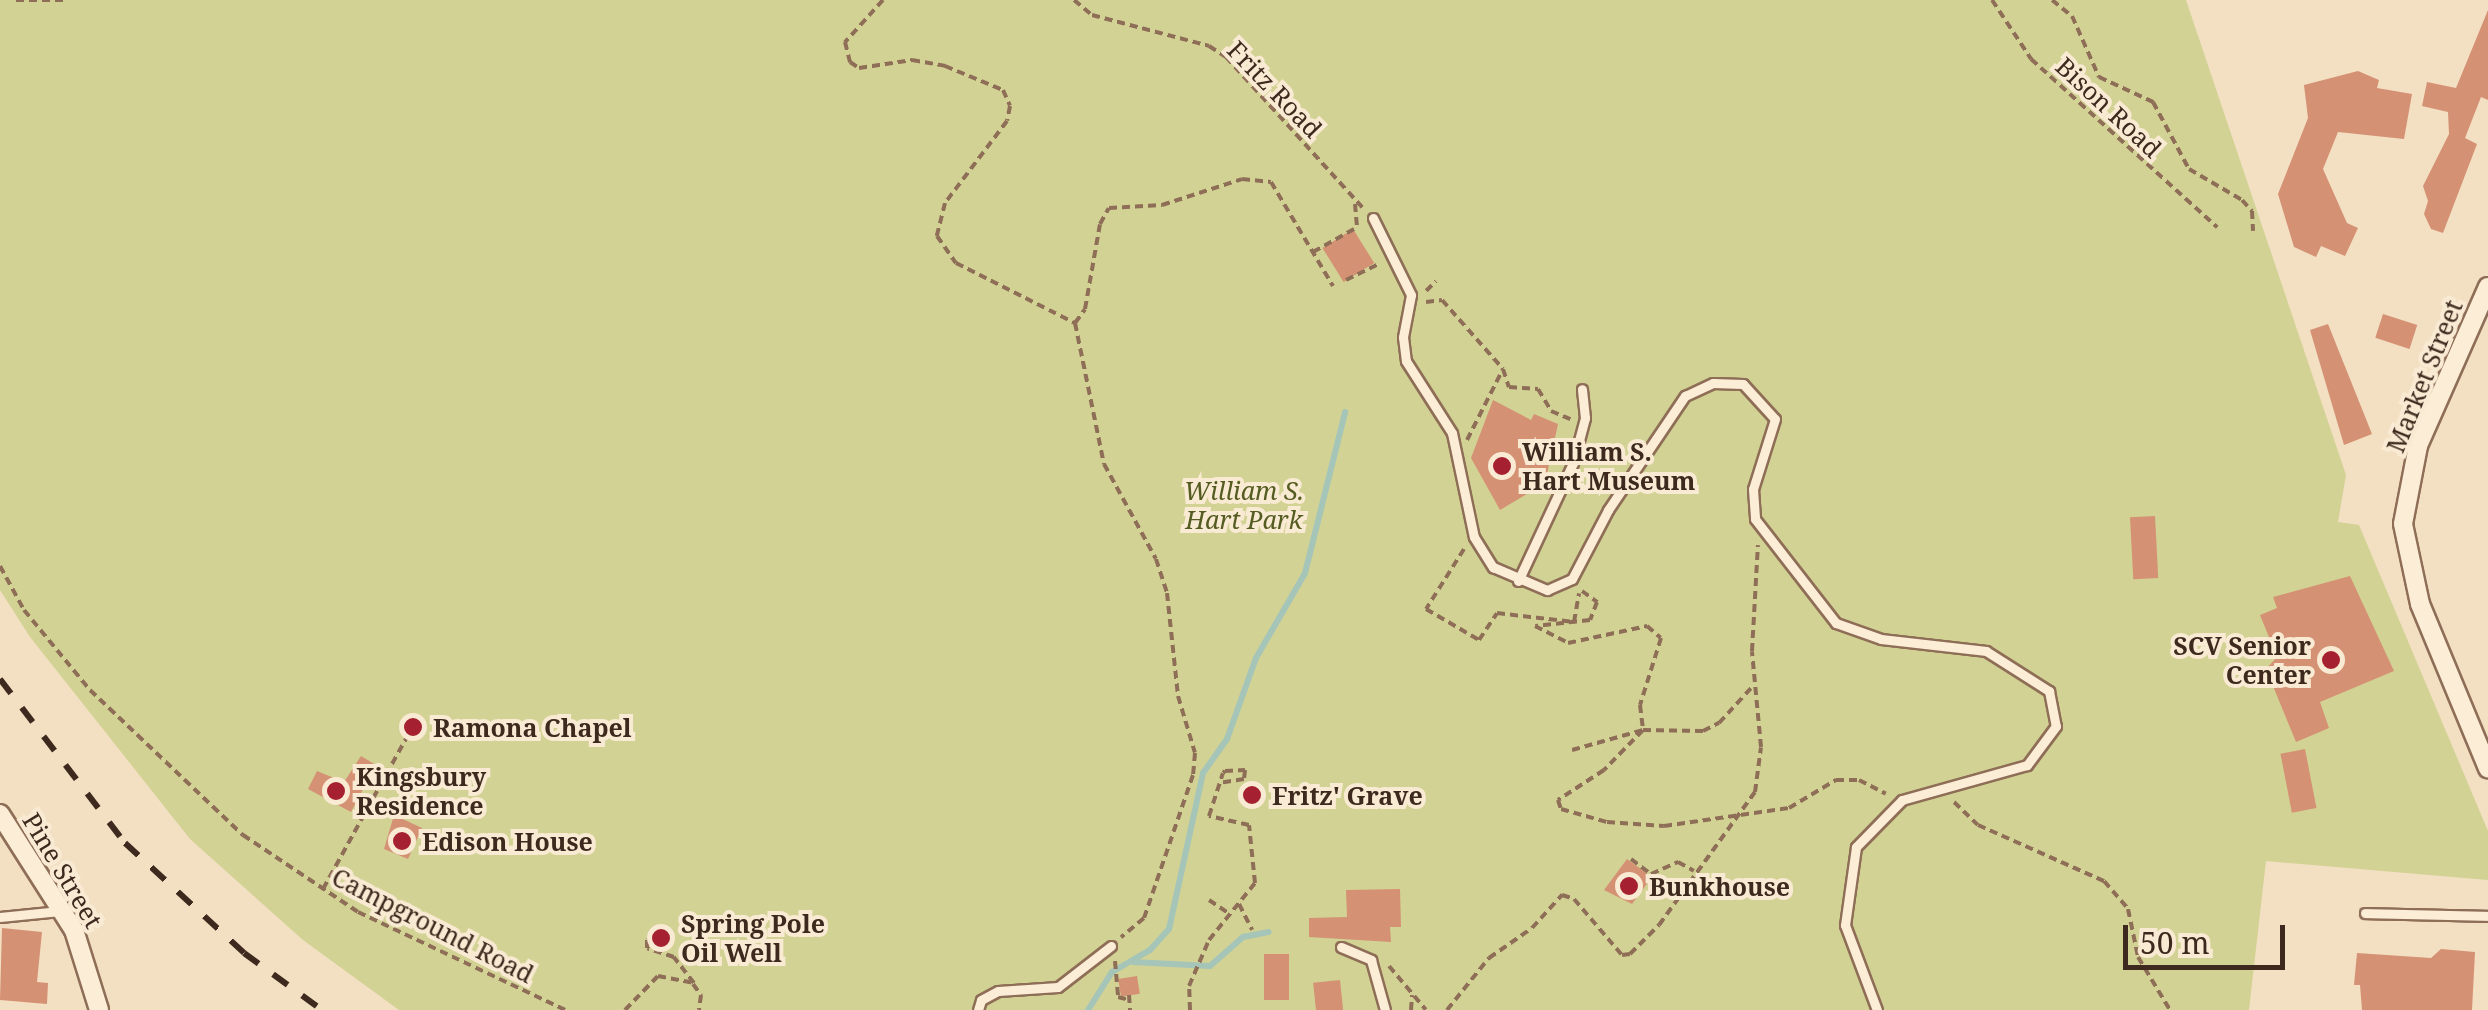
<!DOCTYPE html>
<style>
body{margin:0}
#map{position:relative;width:2488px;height:1010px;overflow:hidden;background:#f3dfc2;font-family:"Noto Serif",serif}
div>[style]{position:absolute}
.green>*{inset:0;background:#d2d294}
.stream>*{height:6px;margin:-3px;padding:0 3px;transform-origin:3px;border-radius:3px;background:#a5c5b8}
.building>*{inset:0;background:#d59174;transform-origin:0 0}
.path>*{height:4px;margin-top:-2px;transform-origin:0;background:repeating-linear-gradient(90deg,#8f6e57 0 8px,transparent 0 13px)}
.roads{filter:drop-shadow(2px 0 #8f6e57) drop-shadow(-2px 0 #8f6e57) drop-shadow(0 2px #8f6e57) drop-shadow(0 -2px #8f6e57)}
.service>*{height:9px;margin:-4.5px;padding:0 4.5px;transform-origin:4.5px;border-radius:4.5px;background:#fcedd7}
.minor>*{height:18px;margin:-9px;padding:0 9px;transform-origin:9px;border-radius:9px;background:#fcedd7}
.rail>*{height:6px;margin-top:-3px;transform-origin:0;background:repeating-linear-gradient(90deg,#3d291d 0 18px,transparent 0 36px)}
.dots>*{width:28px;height:28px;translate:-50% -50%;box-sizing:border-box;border:5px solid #f9ead3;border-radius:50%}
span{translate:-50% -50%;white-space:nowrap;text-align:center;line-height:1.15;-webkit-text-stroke:8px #f9ead3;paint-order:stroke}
.street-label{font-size:25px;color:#3d291d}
.poi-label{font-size:25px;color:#3d291d;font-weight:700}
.left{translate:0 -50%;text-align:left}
.right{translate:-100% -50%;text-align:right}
.park-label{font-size:25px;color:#545c21;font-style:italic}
.scale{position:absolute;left:2123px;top:925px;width:162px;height:45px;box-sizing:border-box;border:5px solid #3d291d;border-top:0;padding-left:12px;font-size:30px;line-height:35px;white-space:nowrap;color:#3d291d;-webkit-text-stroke:8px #f9ead3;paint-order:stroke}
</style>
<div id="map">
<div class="green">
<div style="clip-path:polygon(0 0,2186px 0,2346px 475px,2338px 522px,2359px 525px,2488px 831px,2488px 880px,2266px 861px,2249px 1010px,399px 1010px,303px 940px,190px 839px,30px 637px,0 590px)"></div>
</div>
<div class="stream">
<div style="left:1133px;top:962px;width:77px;rotate:3deg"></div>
<div style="left:1210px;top:966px;width:44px;rotate:-41.3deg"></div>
<div style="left:1243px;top:937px;width:26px;rotate:-11deg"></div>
<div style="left:1088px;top:1010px;width:45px;rotate:-57.7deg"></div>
<div style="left:1112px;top:972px;width:44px;rotate:-30.1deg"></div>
<div style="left:1150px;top:950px;width:28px;rotate:-48deg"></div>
<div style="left:1169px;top:929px;width:160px;rotate:-77.7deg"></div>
<div style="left:1203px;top:773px;width:42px;rotate:-54.8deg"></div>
<div style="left:1227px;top:739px;width:86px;rotate:-70.3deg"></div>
<div style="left:1256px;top:658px;width:98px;rotate:-60deg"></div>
<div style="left:1305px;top:573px;width:166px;rotate:-76deg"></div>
</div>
<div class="building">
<div style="clip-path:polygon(2488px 10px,2488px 100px,2481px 97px,2465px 138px,2477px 144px,2443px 233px,2431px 229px,2424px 214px,2428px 201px,2423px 186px,2449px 134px,2448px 112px,2422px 106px,2427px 82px,2456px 88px)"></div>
<div style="clip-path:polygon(2358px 71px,2379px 80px,2377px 88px,2412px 94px,2404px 139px,2338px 132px,2323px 169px,2347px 223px,2358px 228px,2345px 256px,2321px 246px,2316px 257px,2294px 247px,2278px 194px,2308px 118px,2304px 85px)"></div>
<div style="left:1353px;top:229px;width:40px;height:36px;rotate:58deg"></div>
<div style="left:2383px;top:314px;width:36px;height:25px;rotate:18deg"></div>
<div style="clip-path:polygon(2328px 324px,2372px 434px,2344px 445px,2310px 330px)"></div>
<div style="clip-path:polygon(1493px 400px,1531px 420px,1534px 414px,1558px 424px,1545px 483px,1500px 510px,1471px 458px)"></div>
<div style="left:2155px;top:516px;width:62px;height:25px;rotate:87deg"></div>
<div style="clip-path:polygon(2350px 576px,2394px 671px,2320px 702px,2329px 728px,2296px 742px,2266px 669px,2277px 657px,2260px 615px,2277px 608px,2273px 597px)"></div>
<div style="left:2305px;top:749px;width:60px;height:25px;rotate:79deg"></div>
<div style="clip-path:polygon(361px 756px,376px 765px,351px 812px,308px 789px,317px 771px,344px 782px)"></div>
<div style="clip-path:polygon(394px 815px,422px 828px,408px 859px,384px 849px)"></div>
<div style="clip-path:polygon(1627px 859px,1652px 877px,1632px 904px,1604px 890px)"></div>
<div style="clip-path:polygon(1400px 889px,1401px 927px,1390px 927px,1391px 942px,1309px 937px,1309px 918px,1347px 917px,1346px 890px)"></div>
<div style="clip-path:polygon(2px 928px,42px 932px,37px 982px,48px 983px,47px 1004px,0 1000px)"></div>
<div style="clip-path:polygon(2441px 949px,2475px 952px,2472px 1010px,2362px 1010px,2360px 985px,2354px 985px,2357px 953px,2431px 958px)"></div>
<div style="left:1264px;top:954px;width:25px;height:46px"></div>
<div style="left:1137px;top:976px;width:18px;height:19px;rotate:81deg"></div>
<div style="left:1340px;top:980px;width:30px;height:27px;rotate:84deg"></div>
</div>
<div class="path">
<div style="left:16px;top:0;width:51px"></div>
<div style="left:883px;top:0;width:57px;rotate:132.1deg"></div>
<div style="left:845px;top:42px;width:21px;rotate:76deg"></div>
<div style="left:850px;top:62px;width:11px;rotate:34deg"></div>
<div style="left:859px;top:68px;width:54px;rotate:-8.6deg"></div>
<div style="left:912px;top:60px;width:34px;rotate:10deg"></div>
<div style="left:945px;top:66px;width:63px;rotate:22.5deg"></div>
<div style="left:1003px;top:90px;width:17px;rotate:66deg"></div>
<div style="left:1010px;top:106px;width:15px;rotate:101deg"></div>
<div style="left:1007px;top:121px;width:103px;rotate:127.1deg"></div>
<div style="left:945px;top:203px;width:34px;rotate:104deg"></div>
<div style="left:937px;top:236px;width:33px;rotate:55deg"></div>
<div style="left:956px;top:263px;width:133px;rotate:26.8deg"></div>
<div style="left:1075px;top:323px;width:144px;rotate:78.4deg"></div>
<div style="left:1104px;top:464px;width:108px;rotate:61.3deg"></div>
<div style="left:1156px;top:559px;width:36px;rotate:72deg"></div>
<div style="left:1167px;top:593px;width:104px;rotate:83.9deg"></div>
<div style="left:1178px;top:696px;width:59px;rotate:73.4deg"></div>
<div style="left:1195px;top:753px;width:22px;rotate:95deg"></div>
<div style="left:1193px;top:775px;width:151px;rotate:108.9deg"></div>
<div style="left:1144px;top:918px;width:30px;rotate:140deg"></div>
<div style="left:1074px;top:0;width:23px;rotate:40deg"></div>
<div style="left:1092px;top:15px;width:121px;rotate:14.8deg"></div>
<div style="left:1209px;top:46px;width:20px;rotate:33deg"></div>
<div style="left:1226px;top:57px;width:204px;rotate:47.8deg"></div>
<div style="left:1992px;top:0;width:71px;rotate:56.5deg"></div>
<div style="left:2031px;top:59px;width:251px;rotate:42.1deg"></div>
<div style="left:2052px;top:0;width:26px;rotate:39deg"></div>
<div style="left:2072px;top:16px;width:67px;rotate:66.1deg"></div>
<div style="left:2099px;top:77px;width:60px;rotate:24.8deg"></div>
<div style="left:2153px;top:102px;width:76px;rotate:61.8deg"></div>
<div style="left:2189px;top:169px;width:61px;rotate:30.3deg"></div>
<div style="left:2242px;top:200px;width:15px;rotate:48deg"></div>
<div style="left:2252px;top:211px;width:20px;rotate:87deg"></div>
<div style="left:1355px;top:204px;width:24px;rotate:85deg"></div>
<div style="left:1313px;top:252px;width:49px;rotate:-29.2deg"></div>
<div style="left:1346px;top:280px;width:37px;rotate:-26deg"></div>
<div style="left:1426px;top:291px;width:14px;rotate:-45deg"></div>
<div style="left:1426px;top:302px;width:16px;rotate:-7deg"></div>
<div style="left:1442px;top:300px;width:92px;rotate:48.5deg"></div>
<div style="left:1503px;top:369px;width:19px;rotate:72deg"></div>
<div style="left:1509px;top:387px;width:29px;rotate:4deg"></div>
<div style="left:1538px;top:389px;width:26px;rotate:59deg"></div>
<div style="left:1551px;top:411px;width:21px;rotate:23deg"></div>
<div style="left:1075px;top:323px;width:17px;rotate:-54deg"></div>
<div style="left:1085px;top:309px;width:86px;rotate:-80deg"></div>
<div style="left:1100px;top:224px;width:18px;rotate:-61deg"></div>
<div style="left:1109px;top:208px;width:53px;rotate:-3.2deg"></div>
<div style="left:1162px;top:205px;width:84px;rotate:-18deg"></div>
<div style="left:1242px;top:179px;width:29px;rotate:6deg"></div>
<div style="left:1271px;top:182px;width:121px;rotate:59.2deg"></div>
<div style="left:1467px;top:440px;width:80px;rotate:-63.1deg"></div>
<div style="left:1464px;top:549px;width:71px;rotate:122.3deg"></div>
<div style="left:1426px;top:609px;width:61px;rotate:30.3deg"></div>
<div style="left:1479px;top:640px;width:32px;rotate:-56deg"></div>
<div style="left:1497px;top:613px;width:78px;rotate:6.7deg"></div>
<div style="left:0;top:566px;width:50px;rotate:61.4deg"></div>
<div style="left:24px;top:610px;width:104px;rotate:50.5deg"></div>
<div style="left:90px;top:690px;width:211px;rotate:43.5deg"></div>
<div style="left:243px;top:835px;width:138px;rotate:33.8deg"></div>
<div style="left:358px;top:912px;width:229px;rotate:25.3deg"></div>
<div style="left:1582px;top:591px;width:19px;rotate:36deg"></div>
<div style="left:1597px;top:602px;width:19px;rotate:111deg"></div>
<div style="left:1590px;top:620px;width:55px;rotate:173.8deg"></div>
<div style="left:1535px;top:626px;width:37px;rotate:27deg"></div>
<div style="left:1568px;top:643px;width:81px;rotate:-12.1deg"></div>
<div style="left:1647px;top:626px;width:18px;rotate:41deg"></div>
<div style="left:1661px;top:638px;width:70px;rotate:107.4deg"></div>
<div style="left:1640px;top:705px;width:25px;rotate:83deg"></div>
<div style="left:1643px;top:730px;width:56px;rotate:134.3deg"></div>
<div style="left:1604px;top:770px;width:55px;rotate:146.9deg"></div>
<div style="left:1558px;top:800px;width:9px;rotate:72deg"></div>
<div style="left:1561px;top:809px;width:48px;rotate:15.8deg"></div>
<div style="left:1607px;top:822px;width:57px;rotate:4deg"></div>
<div style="left:1664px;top:826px;width:126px;rotate:-8.2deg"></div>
<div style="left:1789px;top:808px;width:55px;rotate:-30.8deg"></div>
<div style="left:1836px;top:780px;width:23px"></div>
<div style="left:1859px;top:780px;width:30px;rotate:27deg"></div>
<div style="left:1574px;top:622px;width:29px;rotate:-80deg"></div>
<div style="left:1572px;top:750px;width:74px;rotate:-15.7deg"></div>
<div style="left:1643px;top:730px;width:60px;rotate:1deg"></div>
<div style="left:1703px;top:731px;width:18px;rotate:-27deg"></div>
<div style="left:1719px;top:723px;width:50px;rotate:-47.4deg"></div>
<div style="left:1954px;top:802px;width:33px;rotate:44deg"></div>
<div style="left:1978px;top:825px;width:138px;rotate:24deg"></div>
<div style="left:2104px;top:881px;width:37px;rotate:49deg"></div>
<div style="left:2128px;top:909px;width:49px;rotate:78.2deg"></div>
<div style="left:2138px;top:957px;width:62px;rotate:58.9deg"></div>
<div style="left:1631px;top:859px;width:25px;rotate:37deg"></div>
<div style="left:1651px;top:874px;width:30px;rotate:-24deg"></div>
<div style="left:1678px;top:862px;width:18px;rotate:29deg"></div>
<div style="left:323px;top:889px;width:176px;rotate:-61.1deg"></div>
<div style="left:1209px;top:900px;width:23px;rotate:34deg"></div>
<div style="left:1239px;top:904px;width:29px;rotate:63deg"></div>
<div style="left:1115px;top:961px;width:36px;rotate:85deg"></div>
<div style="left:1118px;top:997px;width:11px;rotate:15deg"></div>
<div style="left:1389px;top:966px;width:57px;rotate:49.9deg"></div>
<div style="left:693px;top:984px;width:14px;rotate:54deg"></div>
<div style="left:701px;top:995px;width:15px;rotate:98deg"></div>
<div style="left:1129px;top:995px;width:15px;rotate:86deg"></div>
<div style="left:625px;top:1010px;width:47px;rotate:-45.9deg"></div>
<div style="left:658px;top:976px;width:37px;rotate:11deg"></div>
<div style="left:694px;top:983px;width:33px;rotate:-128deg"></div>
<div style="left:674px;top:957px;width:28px;rotate:-162deg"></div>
<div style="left:647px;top:948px;width:8px;rotate:-90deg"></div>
<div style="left:647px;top:940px;width:9px;rotate:-21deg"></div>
<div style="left:1190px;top:1010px;width:24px;rotate:-92deg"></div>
<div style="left:1189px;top:986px;width:50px;rotate:-66.5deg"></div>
<div style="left:1209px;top:940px;width:73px;rotate:-51.1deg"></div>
<div style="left:1255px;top:883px;width:58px;rotate:-95.9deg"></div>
<div style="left:1249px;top:825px;width:41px;rotate:-167.3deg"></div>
<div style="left:1209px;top:816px;width:45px;rotate:-72deg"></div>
<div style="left:1223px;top:773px;width:3px;rotate:-45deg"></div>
<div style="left:1225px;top:771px;width:20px;rotate:-3deg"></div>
<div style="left:1245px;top:770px;width:9px;rotate:96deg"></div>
<div style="left:1244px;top:779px;width:24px;rotate:171deg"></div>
<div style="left:1411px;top:1010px;width:15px;rotate:-86deg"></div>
<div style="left:1447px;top:1010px;width:67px;rotate:-51.1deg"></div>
<div style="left:1489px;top:958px;width:52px;rotate:-34.9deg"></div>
<div style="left:1532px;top:928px;width:45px;rotate:-47.7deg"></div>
<div style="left:1562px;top:895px;width:13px;rotate:18deg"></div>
<div style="left:1574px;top:899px;width:74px;rotate:49.4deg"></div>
<div style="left:1622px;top:955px;width:8px;rotate:-7deg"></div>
<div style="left:1630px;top:954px;width:41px;rotate:-45deg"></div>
<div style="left:1659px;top:925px;width:164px;rotate:-54.2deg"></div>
<div style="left:1755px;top:792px;width:45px;rotate:-82.4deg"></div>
<div style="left:1761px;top:747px;width:96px;rotate:-95.4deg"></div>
<div style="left:1752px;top:651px;width:106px;rotate:-86.8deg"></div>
</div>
<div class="roads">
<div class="service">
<div style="left:1373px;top:218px;width:86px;rotate:63.7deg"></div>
<div style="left:1411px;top:295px;width:43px;rotate:100.8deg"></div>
<div style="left:1403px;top:337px;width:24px;rotate:83deg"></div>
<div style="left:1406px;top:361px;width:85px;rotate:57.4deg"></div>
<div style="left:1452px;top:433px;width:106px;rotate:78.1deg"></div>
<div style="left:1474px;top:537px;width:36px;rotate:58deg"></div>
<div style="left:1493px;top:567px;width:59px;rotate:23.1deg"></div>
<div style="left:1547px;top:590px;width:27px;rotate:-24deg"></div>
<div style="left:1572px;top:579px;width:78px;rotate:-62.4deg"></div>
<div style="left:1608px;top:510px;width:138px;rotate:-56deg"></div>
<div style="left:1685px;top:396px;width:31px;rotate:-25deg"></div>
<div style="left:1713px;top:383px;width:30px;rotate:2deg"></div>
<div style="left:1743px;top:384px;width:47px;rotate:47.6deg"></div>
<div style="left:1775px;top:419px;width:73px;rotate:107.4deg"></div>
<div style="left:1753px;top:489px;width:30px;rotate:86deg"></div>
<div style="left:1755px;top:519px;width:132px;rotate:52.1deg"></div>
<div style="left:1836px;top:623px;width:48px;rotate:19.6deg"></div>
<div style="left:1881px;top:639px;width:106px;rotate:6.5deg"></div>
<div style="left:1986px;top:651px;width:75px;rotate:32.4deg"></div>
<div style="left:2049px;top:691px;width:36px;rotate:79deg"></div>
<div style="left:2056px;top:726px;width:49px;rotate:126.6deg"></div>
<div style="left:2027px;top:765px;width:130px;rotate:164.4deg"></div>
<div style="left:1902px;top:800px;width:66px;rotate:134.4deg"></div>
<div style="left:1856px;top:847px;width:79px;rotate:98deg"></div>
<div style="left:1845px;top:925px;width:91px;rotate:69.4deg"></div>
<div style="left:1518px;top:581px;width:130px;rotate:-65deg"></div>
<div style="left:1573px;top:463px;width:47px;rotate:-75.1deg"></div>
<div style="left:1585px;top:418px;width:29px;rotate:-96deg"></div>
<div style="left:2365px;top:913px;width:123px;rotate:1.4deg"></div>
<div style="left:0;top:917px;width:60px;rotate:-5.7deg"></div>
<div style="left:1341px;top:947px;width:33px;rotate:23deg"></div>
<div style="left:1371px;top:960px;width:52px;rotate:74.4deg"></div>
<div style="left:978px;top:1010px;width:10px;rotate:-73deg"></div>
<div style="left:981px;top:1000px;width:19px;rotate:-28deg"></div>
<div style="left:998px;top:991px;width:60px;rotate:-3.8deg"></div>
<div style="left:1058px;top:987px;width:67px;rotate:-37.7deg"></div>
</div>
<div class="minor">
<div style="left:2488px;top:287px;width:174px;rotate:113.8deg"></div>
<div style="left:2418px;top:446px;width:79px;rotate:100.9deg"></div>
<div style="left:2403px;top:524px;width:82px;rotate:78deg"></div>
<div style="left:2420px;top:604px;width:178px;rotate:67.5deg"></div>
<div style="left:0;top:814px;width:138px;rotate:57.5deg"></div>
<div style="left:74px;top:930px;width:84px;rotate:72.6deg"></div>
</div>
</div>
<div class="rail">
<div style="left:0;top:679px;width:206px;rotate:52.7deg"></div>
<div style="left:125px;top:843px;width:162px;rotate:42.7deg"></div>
<div style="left:244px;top:953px;width:97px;rotate:36.2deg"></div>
</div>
<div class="dots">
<div style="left:1502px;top:466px;background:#a52030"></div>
<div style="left:2331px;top:660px;background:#a52030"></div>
<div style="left:413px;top:727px;background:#a52030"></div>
<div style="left:336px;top:791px;background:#a52030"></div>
<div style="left:1252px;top:795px;background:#a52030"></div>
<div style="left:402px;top:841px;background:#a52030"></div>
<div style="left:1629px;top:886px;background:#a52030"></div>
<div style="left:661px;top:938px;background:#a52030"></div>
</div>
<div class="street-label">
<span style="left:1275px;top:89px;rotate:46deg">Fritz Road</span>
<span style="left:2109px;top:107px;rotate:43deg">Bison Road</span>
<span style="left:2424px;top:376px;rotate:-68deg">Market Street</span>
<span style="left:63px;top:870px;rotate:59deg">Pine Street</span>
<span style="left:433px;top:925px;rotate:27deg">Campground Road</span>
</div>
<div class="poi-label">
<span class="left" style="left:1522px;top:466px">William S.<br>Hart Museum</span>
<span class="right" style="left:2311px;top:660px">SCV Senior<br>Center</span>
<span class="left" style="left:433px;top:727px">Ramona Chapel</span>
<span class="left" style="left:356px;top:791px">Kingsbury<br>Residence</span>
<span class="left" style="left:1272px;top:795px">Fritz' Grave</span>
<span class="left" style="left:422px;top:841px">Edison House</span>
<span class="left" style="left:1649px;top:886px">Bunkhouse</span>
<span class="left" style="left:681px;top:938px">Spring Pole<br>Oil Well</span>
</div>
<div class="park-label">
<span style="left:1244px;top:505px">William S.<br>Hart Park</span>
</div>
<div class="scale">50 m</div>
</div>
